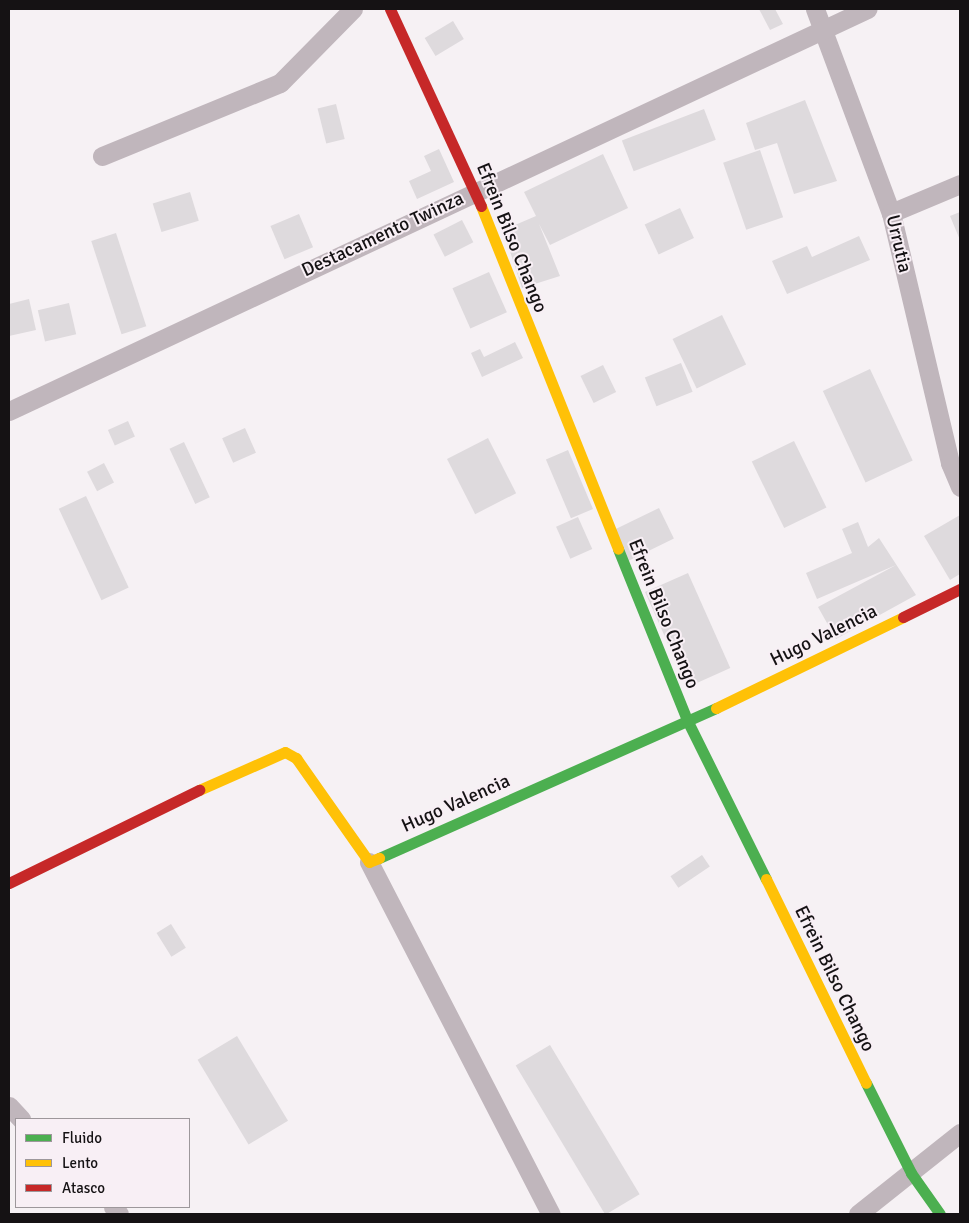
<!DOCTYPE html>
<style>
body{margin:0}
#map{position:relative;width:969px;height:1223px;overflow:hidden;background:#f6f1f4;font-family:Signika,sans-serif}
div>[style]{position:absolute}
.building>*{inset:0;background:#dedadd;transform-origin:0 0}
.street>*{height:19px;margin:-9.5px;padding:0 9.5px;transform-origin:9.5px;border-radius:9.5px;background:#c0b6bc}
.fast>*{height:11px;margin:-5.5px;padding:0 5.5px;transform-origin:5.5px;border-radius:5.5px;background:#4caf50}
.slow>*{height:11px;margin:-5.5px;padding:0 5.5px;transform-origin:5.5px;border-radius:5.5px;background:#ffc107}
.jam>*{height:11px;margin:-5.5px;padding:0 5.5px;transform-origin:5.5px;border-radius:5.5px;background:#c62828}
span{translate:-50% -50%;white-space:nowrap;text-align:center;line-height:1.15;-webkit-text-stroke:4px #f8eff5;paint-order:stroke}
.street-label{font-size:19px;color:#151214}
.frame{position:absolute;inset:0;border:10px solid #151214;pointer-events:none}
.legend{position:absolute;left:15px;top:1118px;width:175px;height:90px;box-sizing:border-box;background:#f8eff5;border:1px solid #9d979b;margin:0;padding:6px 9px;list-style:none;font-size:15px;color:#151214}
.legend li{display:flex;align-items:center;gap:10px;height:25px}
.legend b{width:25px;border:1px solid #9d979b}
</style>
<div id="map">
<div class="building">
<div style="clip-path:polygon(759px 9px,775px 9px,783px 24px,770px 30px)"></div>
<div style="left:453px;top:21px;width:21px;height:33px;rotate:59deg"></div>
<div style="clip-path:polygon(805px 100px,837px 181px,794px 194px,777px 143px,755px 150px,746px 123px)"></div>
<div style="left:336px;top:104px;width:36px;height:19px;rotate:76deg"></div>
<div style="left:704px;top:109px;width:33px;height:88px;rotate:69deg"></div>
<div style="clip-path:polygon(439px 149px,454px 182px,417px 199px,409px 181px,431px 171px,424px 156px)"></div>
<div style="left:760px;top:150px;width:71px;height:39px;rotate:71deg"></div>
<div style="clip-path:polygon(603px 154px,628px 208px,550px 245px,539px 224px,560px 276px,522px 288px,503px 230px,536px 216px,524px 192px)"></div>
<div style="left:190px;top:192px;width:30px;height:39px;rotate:73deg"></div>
<div style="left:680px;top:208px;width:33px;height:39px;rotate:65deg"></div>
<div style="clip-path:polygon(960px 212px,960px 240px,950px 216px)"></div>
<div style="left:299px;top:214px;width:36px;height:31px;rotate:67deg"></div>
<div style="left:462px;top:220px;width:25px;height:32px;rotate:63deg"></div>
<div style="left:116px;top:233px;width:98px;height:26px;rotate:72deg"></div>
<div style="clip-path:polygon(859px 236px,870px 260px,787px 294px,772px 261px,807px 246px,812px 257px)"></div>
<div style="left:489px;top:272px;width:44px;height:40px;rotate:66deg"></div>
<div style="clip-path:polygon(29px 299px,36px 330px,9px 336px,9px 304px)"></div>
<div style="left:69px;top:303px;width:32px;height:32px;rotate:77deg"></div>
<div style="left:722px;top:315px;width:55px;height:55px;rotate:64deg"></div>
<div style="clip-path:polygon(515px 342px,523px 358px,482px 377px,471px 353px,480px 349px,484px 357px)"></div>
<div style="left:681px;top:363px;width:31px;height:39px;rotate:68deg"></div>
<div style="left:603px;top:365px;width:30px;height:25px;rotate:64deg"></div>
<div style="left:870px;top:369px;width:101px;height:52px;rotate:65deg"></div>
<div style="left:128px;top:421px;width:17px;height:22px;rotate:66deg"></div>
<div style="left:245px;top:428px;width:27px;height:25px;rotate:66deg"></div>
<div style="left:488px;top:438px;width:62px;height:46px;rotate:63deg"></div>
<div style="left:794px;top:441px;width:74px;height:47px;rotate:64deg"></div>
<div style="left:184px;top:442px;width:61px;height:16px;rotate:65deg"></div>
<div style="left:568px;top:450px;width:64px;height:24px;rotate:67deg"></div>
<div style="left:104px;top:463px;width:22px;height:19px;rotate:63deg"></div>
<div style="left:86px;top:496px;width:101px;height:30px;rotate:65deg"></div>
<div style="left:659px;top:508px;width:34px;height:51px;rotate:64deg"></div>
<div style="clip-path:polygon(960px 515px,960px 574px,950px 580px,924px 536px)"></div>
<div style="left:578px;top:517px;width:35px;height:24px;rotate:66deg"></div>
<div style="clip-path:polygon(858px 522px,868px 547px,879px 538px,916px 595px,836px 639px,818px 607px,896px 565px,817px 599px,806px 573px,852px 553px,842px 529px)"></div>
<div style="left:688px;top:573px;width:104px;height:47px;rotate:66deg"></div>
<div style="left:702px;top:855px;width:14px;height:38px;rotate:56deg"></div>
<div style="left:171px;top:924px;width:28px;height:17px;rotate:58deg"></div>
<div style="left:237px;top:1036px;width:99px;height:46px;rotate:59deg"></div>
<div style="left:550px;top:1045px;width:174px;height:40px;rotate:59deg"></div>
</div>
<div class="street">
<div style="left:815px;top:9px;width:218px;rotate:69.6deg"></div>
<div style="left:891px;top:213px;width:257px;rotate:76.7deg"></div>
<div style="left:950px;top:463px;width:26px;rotate:67deg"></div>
<div style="left:102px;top:156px;width:192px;rotate:-22.3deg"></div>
<div style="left:280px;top:83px;width:104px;rotate:-45.4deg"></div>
<div style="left:891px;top:213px;width:75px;rotate:-22.8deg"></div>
<div style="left:9px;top:411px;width:948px;rotate:-25.1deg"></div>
<div style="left:369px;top:862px;width:396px;rotate:62.7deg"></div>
<div style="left:9px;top:1106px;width:18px;rotate:47deg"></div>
<div style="left:113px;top:1207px;width:9px;rotate:49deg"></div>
<div style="left:858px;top:1214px;width:130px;rotate:-38.5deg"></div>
</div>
<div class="fast">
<div style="left:618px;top:549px;width:187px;rotate:68deg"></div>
<div style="left:688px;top:722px;width:175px;rotate:63.6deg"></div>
<div style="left:379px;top:858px;width:369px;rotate:-24deg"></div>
<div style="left:866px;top:1083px;width:101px;rotate:63.4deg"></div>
<div style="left:911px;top:1173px;width:50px;rotate:54.7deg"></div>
</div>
<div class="slow">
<div style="left:481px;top:206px;width:369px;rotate:68.2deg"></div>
<div style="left:716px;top:708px;width:208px;rotate:-25.9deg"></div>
<div style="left:199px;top:790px;width:94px;rotate:-23.8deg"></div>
<div style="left:285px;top:752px;width:13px;rotate:29deg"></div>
<div style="left:296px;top:758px;width:127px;rotate:54.9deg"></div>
<div style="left:369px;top:862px;width:11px;rotate:-22deg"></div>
<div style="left:766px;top:879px;width:227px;rotate:63.9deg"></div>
</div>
<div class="jam">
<div style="left:390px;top:9px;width:217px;rotate:65.2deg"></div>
<div style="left:903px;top:617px;width:64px;rotate:-26.2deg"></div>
<div style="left:9px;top:883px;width:212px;rotate:-26.1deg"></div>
</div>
<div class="street-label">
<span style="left:383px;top:235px;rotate:-25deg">Destacamento Twinza</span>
<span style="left:511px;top:238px;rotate:68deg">Efrein Bilso Chango</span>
<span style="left:898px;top:244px;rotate:77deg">Urrutia</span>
<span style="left:663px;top:614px;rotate:68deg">Efrein Bilso Chango</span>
<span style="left:824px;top:636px;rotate:-26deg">Hugo Valencia</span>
<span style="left:456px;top:804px;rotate:-24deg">Hugo Valencia</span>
<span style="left:834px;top:979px;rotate:64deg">Efrein Bilso Chango</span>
</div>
<div class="frame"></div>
<ul class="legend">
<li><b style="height:6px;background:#4caf50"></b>Fluido</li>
<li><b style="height:6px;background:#ffc107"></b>Lento</li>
<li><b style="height:6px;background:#c62828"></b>Atasco</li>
</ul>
</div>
